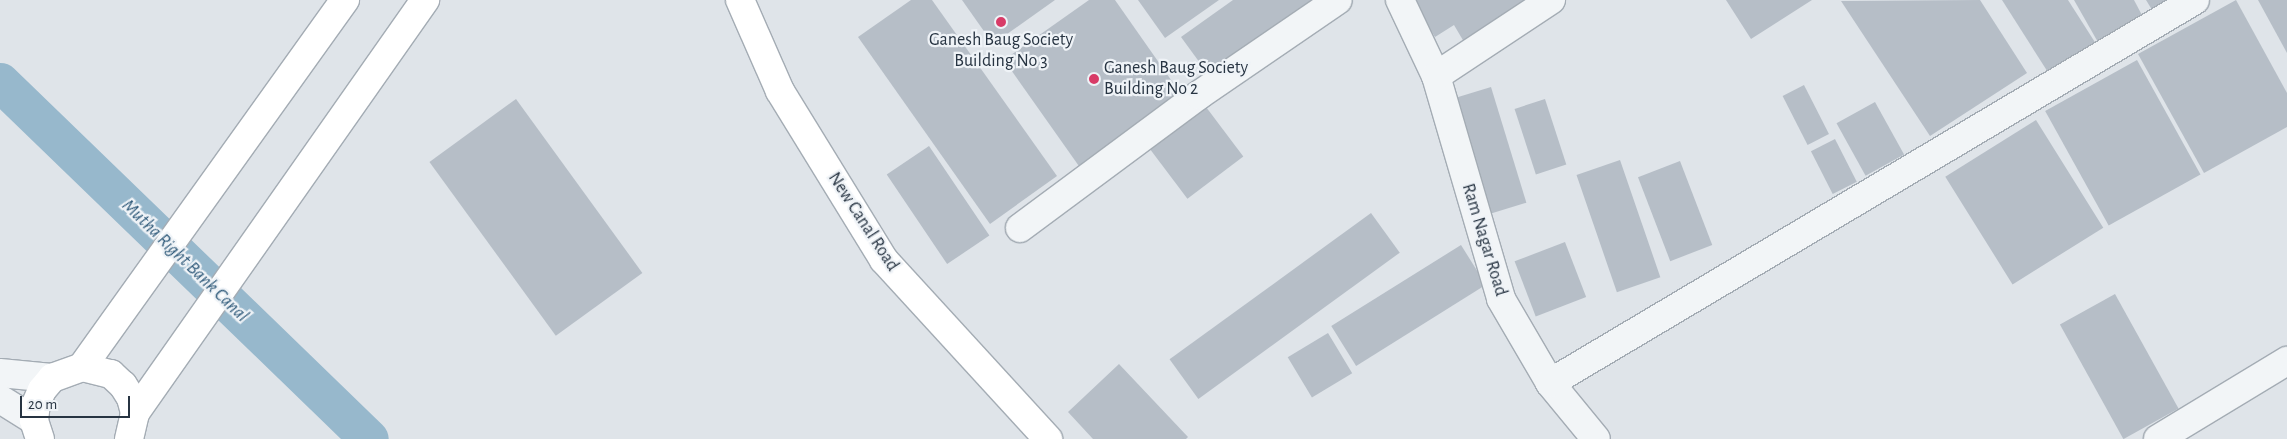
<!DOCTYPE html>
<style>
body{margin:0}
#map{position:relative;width:2287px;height:439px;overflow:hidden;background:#dfe4e9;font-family:"Alegreya Sans",sans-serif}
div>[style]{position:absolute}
.canal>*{height:39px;margin:-19.5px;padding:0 19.5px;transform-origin:19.5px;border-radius:19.5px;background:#97b8cc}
.building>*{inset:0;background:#b6bec7;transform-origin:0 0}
.roads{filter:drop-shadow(1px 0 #a4acb4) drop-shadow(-1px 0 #a4acb4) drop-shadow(0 1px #a4acb4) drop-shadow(0 -1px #a4acb4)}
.street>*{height:28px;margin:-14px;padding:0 14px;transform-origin:14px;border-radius:14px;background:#f2f5f7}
.secondary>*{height:28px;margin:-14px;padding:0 14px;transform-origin:14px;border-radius:14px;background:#fff}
.dots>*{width:14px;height:14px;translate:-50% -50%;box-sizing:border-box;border:2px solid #eff3f7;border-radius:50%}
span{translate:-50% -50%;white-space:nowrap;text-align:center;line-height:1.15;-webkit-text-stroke:4.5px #eff3f7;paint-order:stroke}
.poi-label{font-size:18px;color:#273442}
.left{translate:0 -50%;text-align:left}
.street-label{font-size:18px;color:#273442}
.water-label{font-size:19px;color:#2e5979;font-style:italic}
.scale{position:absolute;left:20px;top:396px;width:110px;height:22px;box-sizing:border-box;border:2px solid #273442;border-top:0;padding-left:6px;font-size:15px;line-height:18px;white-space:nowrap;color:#273442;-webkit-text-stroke:4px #eff3f7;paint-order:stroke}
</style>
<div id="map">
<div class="canal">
<div style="left:0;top:82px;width:513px;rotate:44.05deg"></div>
</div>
<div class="building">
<div style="clip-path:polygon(911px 0,932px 0,1057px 176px,990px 224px,858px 37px)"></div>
<div style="clip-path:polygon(962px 0,1055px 0,993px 44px)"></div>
<div style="clip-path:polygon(1089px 0,1115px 0,1183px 97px,1081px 169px,1004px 60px)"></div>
<div style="clip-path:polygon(1138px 0,1219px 0,1165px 38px)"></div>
<div style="clip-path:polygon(1233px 0,1313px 0,1208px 74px,1181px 37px)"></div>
<div style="clip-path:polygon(1415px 0,1542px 0,1467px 47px,1454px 25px,1435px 37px,1413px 3px)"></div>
<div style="clip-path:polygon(1726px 0,1812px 0,1751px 39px)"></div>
<div style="clip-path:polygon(1980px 0,2027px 73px,1930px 136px,1841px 1px)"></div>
<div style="clip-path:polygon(2002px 0,2068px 0,2098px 47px,2051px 77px)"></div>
<div style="clip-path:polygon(2074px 0,2134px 0,2144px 19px,2099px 44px)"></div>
<div style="clip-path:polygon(2146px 0,2176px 0,2154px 13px)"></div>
<div style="clip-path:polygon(2236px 0,2287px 93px,2287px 127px,2204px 173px,2138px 54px)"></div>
<div style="clip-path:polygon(2258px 0,2287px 0,2287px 53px)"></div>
<div style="left:2137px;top:60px;width:131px;height:105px;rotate:61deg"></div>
<div style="left:1804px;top:85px;width:55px;height:24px;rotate:63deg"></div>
<div style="left:1491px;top:87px;width:121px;height:42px;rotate:73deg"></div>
<div style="left:516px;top:99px;width:215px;height:107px;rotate:54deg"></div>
<div style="left:1545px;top:99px;width:69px;height:32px;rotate:72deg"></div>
<div style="left:1875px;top:102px;width:60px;height:44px;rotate:61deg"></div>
<div style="left:1203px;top:103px;width:67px;height:70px;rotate:53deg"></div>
<div style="left:2036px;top:120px;width:127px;height:107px;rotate:58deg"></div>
<div style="left:1835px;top:139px;width:48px;height:27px;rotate:63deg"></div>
<div style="left:929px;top:146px;width:108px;height:51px;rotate:56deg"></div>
<div style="left:1620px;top:160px;width:124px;height:46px;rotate:71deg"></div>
<div style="left:1680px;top:161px;width:90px;height:45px;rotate:69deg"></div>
<div style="left:1371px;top:213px;width:49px;height:249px;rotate:54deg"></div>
<div style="left:1565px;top:242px;width:59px;height:54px;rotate:69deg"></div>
<div style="left:1461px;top:245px;width:47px;height:153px;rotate:58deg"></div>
<div style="left:2115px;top:294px;width:131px;height:63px;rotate:61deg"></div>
<div style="left:1328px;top:333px;width:47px;height:47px;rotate:59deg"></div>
<div style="clip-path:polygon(1119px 364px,1188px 437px,1186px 439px,1093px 439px,1068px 412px)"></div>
</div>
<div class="roads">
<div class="street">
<div style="left:1400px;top:0;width:84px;rotate:64.7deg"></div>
<div style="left:1436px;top:76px;width:232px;rotate:73.7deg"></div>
<div style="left:1501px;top:299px;width:97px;rotate:59.7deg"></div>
<div style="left:1550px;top:383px;width:72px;rotate:50.6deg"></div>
<div style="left:1436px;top:76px;width:138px;rotate:-33.5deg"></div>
<div style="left:1020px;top:228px;width:223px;rotate:-36.6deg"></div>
<div style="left:1199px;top:95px;width:168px;rotate:-34.4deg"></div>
<div style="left:0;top:373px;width:52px;rotate:5.5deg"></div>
<div style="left:1550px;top:383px;width:750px;rotate:-30.7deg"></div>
<div style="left:0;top:399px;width:40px;rotate:32deg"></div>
<div style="left:2158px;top:439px;width:151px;rotate:-31.2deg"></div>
</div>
<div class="secondary">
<div style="left:740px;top:0;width:99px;rotate:66.3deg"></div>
<div style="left:780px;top:91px;width:198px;rotate:58.4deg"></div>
<div style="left:884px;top:260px;width:243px;rotate:47.5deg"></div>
<div style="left:82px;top:367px;width:452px;rotate:-54.4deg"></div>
<div style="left:135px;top:413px;width:505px;rotate:-54.92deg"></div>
<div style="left:40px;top:439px;width:20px;rotate:-108deg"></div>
<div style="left:34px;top:420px;width:16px;rotate:-83deg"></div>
<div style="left:36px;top:404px;width:15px;rotate:-67deg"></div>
<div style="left:42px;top:390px;width:16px;rotate:-50deg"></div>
<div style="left:52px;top:378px;width:32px;rotate:-20deg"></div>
<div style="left:82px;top:367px;width:30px;rotate:14deg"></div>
<div style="left:111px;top:374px;width:16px;rotate:43deg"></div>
<div style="left:123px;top:385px;width:15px;rotate:58deg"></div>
<div style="left:131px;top:398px;width:16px;rotate:75deg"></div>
<div style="left:135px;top:413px;width:27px;rotate:103deg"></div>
</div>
</div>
<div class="dots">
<div style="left:1001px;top:22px;background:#d83b67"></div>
<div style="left:1094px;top:79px;background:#d83b67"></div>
</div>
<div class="poi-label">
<span style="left:1001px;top:51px">Ganesh Baug Society<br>Building No 3</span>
<span class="left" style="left:1104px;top:79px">Ganesh Baug Society<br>Building No 2</span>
</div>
<div class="street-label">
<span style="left:863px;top:222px;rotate:57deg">New Canal Road</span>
<span style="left:1484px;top:240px;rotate:73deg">Ram Nagar Road</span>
</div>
<div class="water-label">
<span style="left:185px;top:261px;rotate:44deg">Mutha Right Bank Canal</span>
</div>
<div class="scale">20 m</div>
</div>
